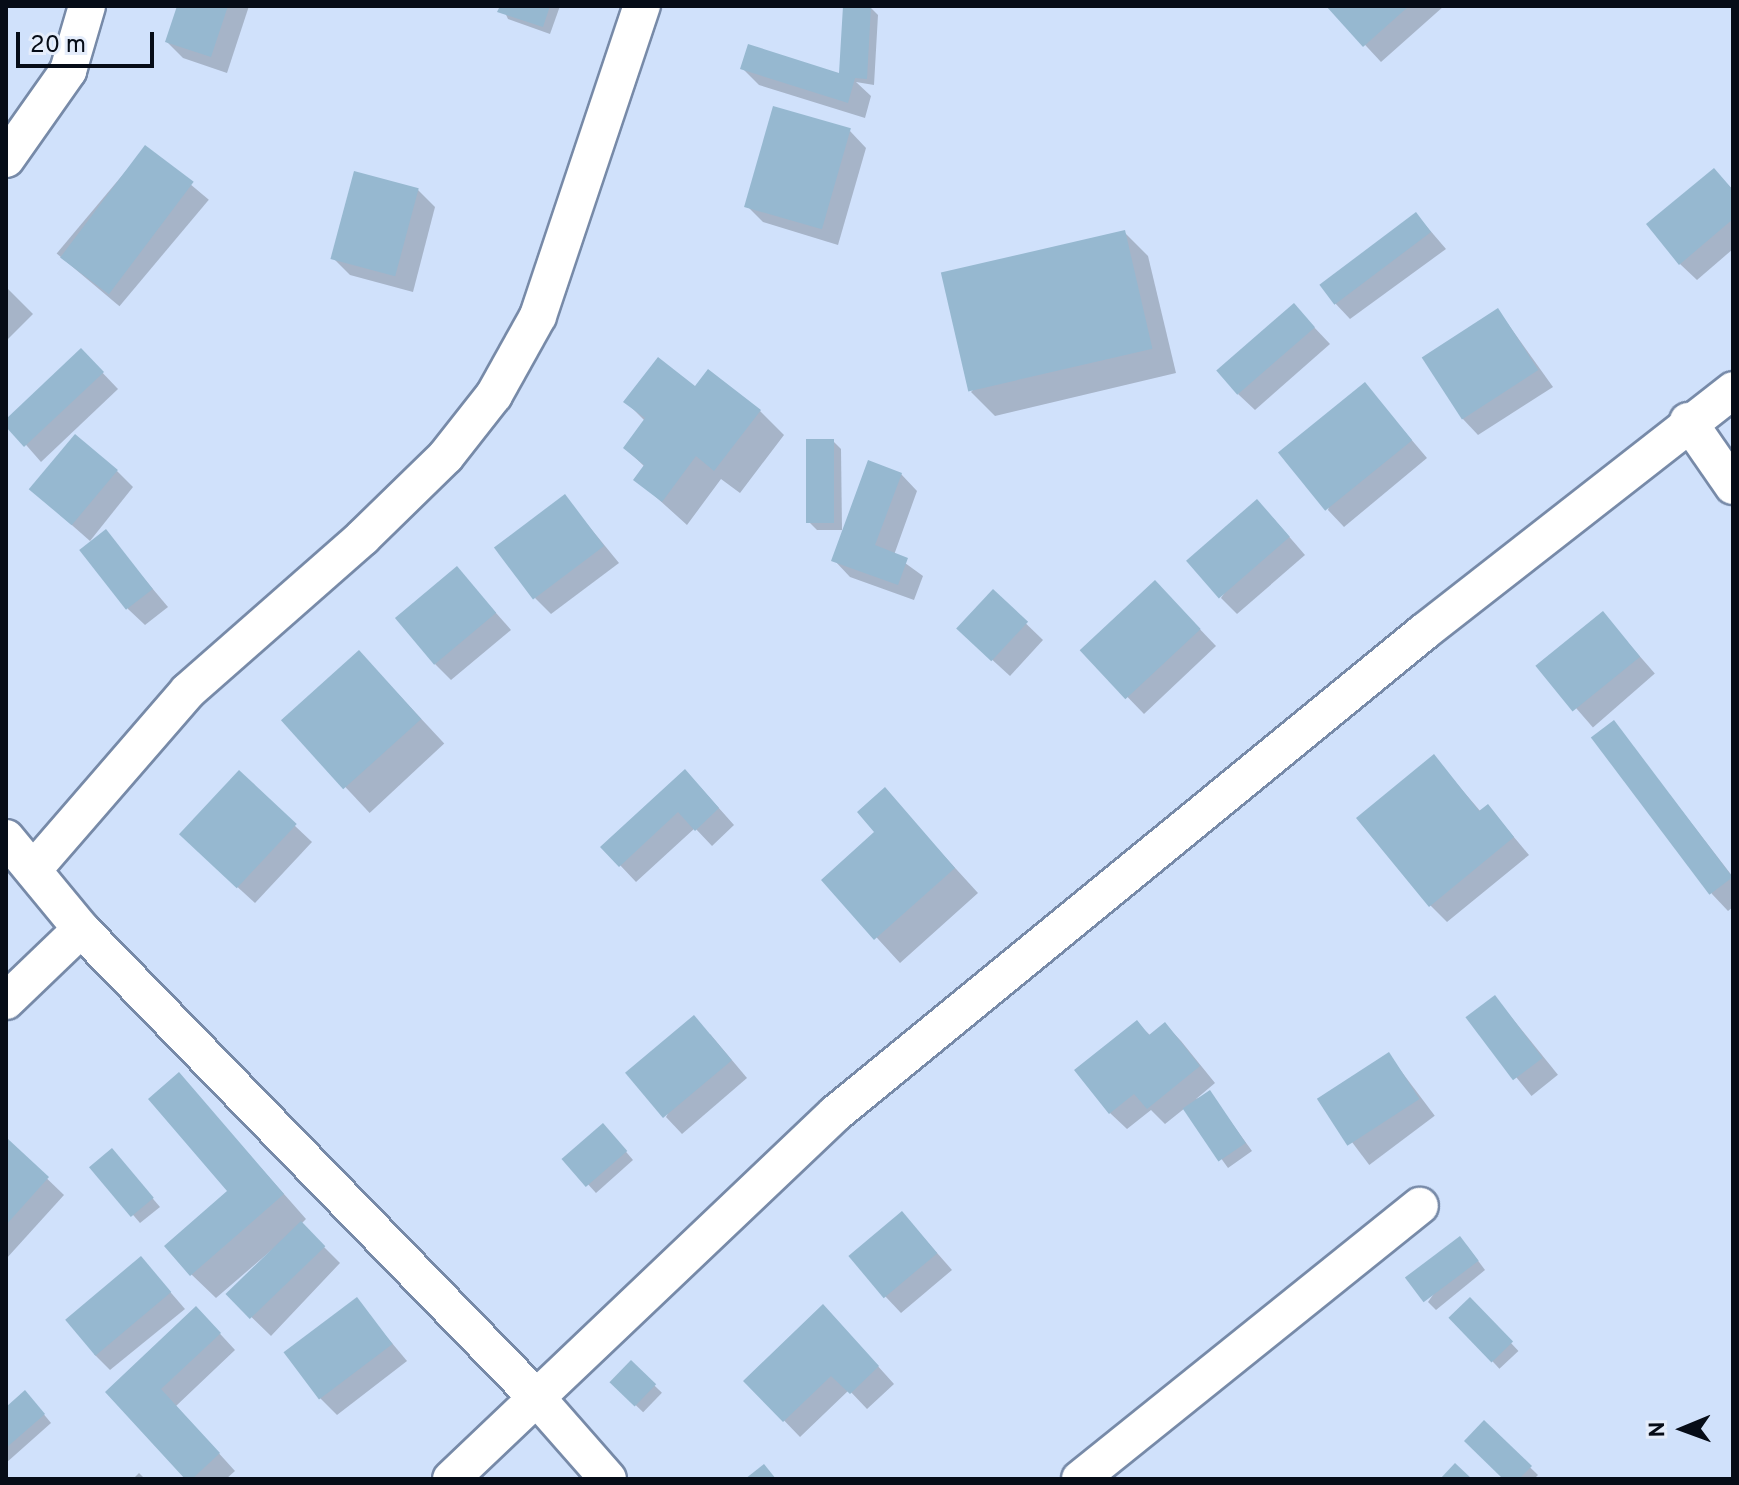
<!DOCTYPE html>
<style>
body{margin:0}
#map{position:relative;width:1739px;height:1485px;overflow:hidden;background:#d0e1fb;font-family:Overpass,sans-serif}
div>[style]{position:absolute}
.shadow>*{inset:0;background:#0003;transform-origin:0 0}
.building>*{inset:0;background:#96b8d0;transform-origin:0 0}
.roads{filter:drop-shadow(2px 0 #778aa8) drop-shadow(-2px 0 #778aa8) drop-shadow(0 2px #778aa8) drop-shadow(0 -2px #778aa8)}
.minor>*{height:36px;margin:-18px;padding:0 18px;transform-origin:18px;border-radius:18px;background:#fff}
span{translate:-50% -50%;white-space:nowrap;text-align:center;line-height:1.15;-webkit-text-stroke:6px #e5edfb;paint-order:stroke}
.frame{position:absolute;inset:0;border:8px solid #060c17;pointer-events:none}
.north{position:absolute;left:1643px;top:1389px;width:80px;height:80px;-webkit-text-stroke:6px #e5edfb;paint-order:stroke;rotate:269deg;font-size:22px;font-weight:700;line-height:32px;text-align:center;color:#060c17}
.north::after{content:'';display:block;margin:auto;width:28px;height:36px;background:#060c17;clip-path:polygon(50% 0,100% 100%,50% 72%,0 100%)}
.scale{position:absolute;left:16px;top:32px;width:138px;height:36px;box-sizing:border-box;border:4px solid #060c17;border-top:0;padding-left:10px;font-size:24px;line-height:28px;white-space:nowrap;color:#060c17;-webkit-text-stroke:6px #e5edfb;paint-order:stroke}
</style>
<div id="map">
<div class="shadow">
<div style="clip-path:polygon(179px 6px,249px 6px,227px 73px,183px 58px,167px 42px)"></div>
<div style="clip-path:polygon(502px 6px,560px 6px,550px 34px,508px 19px)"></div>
<div style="clip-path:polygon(845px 6px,870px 7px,878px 15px,874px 85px,856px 82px,871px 96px,865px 118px,759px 85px,742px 68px,841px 76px)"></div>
<div style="clip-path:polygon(1329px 6px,1444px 6px,1381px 62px)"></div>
<div style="clip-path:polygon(850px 131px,866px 148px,838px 245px,763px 222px,747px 206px)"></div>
<div style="left:146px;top:147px;width:82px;height:139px;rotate:40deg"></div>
<div style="clip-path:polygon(1714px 170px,1733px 190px,1733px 249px,1697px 280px,1680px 264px)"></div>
<div style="clip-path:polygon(418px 190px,435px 207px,413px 292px,350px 275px,334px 259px)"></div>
<div style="clip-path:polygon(1416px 214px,1446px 249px,1350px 319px,1334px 302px)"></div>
<div style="clip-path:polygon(1124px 232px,1148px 256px,1176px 373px,995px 416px,971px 392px)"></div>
<div style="clip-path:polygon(6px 287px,33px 314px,6px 341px)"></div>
<div style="clip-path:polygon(1294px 306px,1330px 344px,1255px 410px,1238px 394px)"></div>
<div style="clip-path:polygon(1498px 310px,1553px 387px,1478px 435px,1462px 418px)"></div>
<div style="clip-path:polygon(97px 367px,118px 389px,41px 462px,6px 422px)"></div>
<div style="clip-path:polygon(1365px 385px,1427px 458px,1344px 527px,1328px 510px)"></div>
<div style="clip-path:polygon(696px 388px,760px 411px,784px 435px,740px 493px,721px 479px,687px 525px,636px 479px,645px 467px,625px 448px,645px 421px,626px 402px)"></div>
<div style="clip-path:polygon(833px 441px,841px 449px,842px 530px,817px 530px,809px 522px)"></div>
<div style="clip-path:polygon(117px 471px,133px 487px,90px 541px,32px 490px)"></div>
<div style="clip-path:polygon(901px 474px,917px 491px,894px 555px,923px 576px,914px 600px,850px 577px,834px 560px)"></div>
<div style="clip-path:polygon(565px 497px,619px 563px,551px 614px,535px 598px)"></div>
<div style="clip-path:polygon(1273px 518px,1305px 555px,1237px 614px,1221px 598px)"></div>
<div style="clip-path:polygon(105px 532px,168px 607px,145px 625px,128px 609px)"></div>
<div style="clip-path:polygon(457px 569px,511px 630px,451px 680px,435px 664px)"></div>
<div style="clip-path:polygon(993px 592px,1043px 640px,1010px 676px,976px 645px)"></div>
<div style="clip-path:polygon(1171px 599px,1216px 646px,1144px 714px,1084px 652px)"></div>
<div style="left:1603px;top:614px;width:79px;height:82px;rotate:49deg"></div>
<div style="left:359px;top:652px;width:125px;height:102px;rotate:47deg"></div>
<div style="clip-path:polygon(1614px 723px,1733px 877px,1733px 907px,1728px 911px,1712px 894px)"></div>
<div style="clip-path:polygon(1434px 757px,1481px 812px,1488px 806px,1529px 855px,1447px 922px,1430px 905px)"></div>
<div style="clip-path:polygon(239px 773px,312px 842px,255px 903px,198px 851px)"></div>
<div style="clip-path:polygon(701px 788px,734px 825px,712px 846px,695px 828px,636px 882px,603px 847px)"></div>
<div style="clip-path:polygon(884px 790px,978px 893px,900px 963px,824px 880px,877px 832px)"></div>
<div style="left:1495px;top:997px;width:100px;height:34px;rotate:51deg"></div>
<div style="clip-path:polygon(1137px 1023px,1151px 1036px,1165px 1024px,1181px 1041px,1215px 1083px,1196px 1099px,1210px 1093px,1252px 1151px,1228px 1168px,1185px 1108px,1165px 1124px,1151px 1110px,1127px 1129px,1110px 1113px)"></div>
<div style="clip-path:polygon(710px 1034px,747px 1078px,682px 1134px,666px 1117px)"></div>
<div style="left:1389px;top:1055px;width:76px;height:82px;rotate:53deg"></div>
<div style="clip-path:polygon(179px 1075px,306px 1219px,301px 1224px,340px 1263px,271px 1336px,231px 1297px,274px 1248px,216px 1298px,191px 1274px,230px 1191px)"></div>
<div style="clip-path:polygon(610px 1133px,633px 1160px,596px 1193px,565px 1159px)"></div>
<div style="clip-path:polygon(8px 1141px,64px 1195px,6px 1259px,6px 1143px)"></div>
<div style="clip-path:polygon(119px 1159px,160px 1207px,140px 1223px,92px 1167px)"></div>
<div style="clip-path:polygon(902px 1213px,952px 1270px,901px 1313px,885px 1296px)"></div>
<div style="clip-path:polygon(1467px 1246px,1485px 1270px,1436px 1310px,1428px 1302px)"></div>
<div style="clip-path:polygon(141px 1258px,185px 1309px,110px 1370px,94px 1354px)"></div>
<div style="left:1470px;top:1299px;width:71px;height:26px;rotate:47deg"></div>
<div style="clip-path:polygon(356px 1300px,407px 1361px,337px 1415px,320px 1398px)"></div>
<div style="clip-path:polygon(839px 1323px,894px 1384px,867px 1409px,849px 1390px,800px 1437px,746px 1381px)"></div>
<div style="clip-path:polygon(212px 1325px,235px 1350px,176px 1406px,235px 1471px,226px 1479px,188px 1479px,108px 1392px)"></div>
<div style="left:631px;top:1363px;width:43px;height:27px;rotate:44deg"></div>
<div style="clip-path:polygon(33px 1401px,51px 1423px,6px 1463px,6px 1409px)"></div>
<div style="clip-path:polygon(1484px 1423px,1538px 1475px,1534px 1479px,1506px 1479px)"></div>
<div style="clip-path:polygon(139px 1473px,145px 1479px,133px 1479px)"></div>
</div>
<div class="building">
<div style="clip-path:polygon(177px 6px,228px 6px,211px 57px,165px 42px)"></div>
<div style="clip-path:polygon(500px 6px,550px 6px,543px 27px,497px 12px)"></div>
<div style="clip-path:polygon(843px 6px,871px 6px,867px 79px,855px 78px,848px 103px,740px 69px,748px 44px,839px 73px)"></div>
<div style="clip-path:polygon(1326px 6px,1409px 6px,1363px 47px)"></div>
<div style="left:773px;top:106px;width:81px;height:105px;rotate:16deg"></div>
<div style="left:145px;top:145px;width:61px;height:141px;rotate:37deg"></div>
<div style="clip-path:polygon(1714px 168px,1733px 190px,1733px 219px,1679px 265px,1646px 224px)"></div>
<div style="left:354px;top:171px;width:67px;height:91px;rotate:15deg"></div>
<div style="left:1416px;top:212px;width:25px;height:121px;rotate:53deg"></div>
<div style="left:1125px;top:230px;width:122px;height:189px;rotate:77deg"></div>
<div style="left:1294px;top:303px;width:32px;height:103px;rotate:49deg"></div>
<div style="left:1498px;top:308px;width:74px;height:91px;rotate:57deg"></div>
<div style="clip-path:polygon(81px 348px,104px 372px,24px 447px,6px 427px,6px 419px)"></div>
<div style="clip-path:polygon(658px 357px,695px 386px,708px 369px,761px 410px,714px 471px,696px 456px,662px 502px,633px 480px,644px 465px,623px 448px,645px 418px,623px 402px)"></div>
<div style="left:1365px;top:382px;width:75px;height:112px;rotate:51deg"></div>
<div style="left:75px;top:434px;width:56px;height:72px;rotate:40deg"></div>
<div style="left:806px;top:439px;width:28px;height:84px"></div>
<div style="clip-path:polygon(868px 460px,902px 473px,875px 545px,908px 558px,898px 585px,831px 561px)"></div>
<div style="left:565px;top:494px;width:65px;height:89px;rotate:53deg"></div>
<div style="left:1257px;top:499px;width:50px;height:94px;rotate:49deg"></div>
<div style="left:106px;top:529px;width:76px;height:34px;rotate:52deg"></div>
<div style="left:457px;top:566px;width:61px;height:81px;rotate:50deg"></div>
<div style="left:1155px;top:580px;width:67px;height:103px;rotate:47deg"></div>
<div style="left:993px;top:589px;width:48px;height:54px;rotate:43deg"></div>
<div style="left:1603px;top:611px;width:59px;height:87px;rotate:51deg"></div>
<div style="left:359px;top:650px;width:93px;height:105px;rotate:48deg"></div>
<div style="left:1614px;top:720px;width:197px;height:29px;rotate:53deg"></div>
<div style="clip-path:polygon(1434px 754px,1479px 811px,1488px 804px,1514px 837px,1429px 907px,1356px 818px)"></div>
<div style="clip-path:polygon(685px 769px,719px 808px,695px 831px,678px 812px,619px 867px,600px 847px)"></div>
<div style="left:239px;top:770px;width:79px;height:88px;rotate:43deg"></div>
<div style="clip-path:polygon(885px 787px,955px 868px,874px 940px,821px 880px,874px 832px,857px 812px)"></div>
<div style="left:1495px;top:995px;width:79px;height:37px;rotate:53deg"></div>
<div style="left:694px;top:1015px;width:59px;height:90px;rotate:50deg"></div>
<div style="clip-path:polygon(1137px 1020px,1149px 1035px,1165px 1022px,1200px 1066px,1147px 1109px,1134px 1094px,1109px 1114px,1074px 1070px)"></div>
<div style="left:1389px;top:1052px;width:56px;height:86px;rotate:57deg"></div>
<div style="clip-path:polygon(179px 1072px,284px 1194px,190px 1276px,164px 1246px,227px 1191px,148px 1099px)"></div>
<div style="left:1210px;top:1090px;width:64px;height:33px;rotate:56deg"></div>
<div style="left:603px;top:1123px;width:37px;height:55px;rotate:49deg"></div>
<div style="clip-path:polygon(8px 1139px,49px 1177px,6px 1225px,6px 1140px)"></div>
<div style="left:112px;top:1148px;width:65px;height:30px;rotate:50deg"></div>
<div style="left:902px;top:1211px;width:55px;height:70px;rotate:50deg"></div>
<div style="left:301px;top:1221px;width:35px;height:105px;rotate:46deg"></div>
<div style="left:1460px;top:1236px;width:31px;height:69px;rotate:53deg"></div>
<div style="left:141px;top:1256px;width:47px;height:99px;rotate:50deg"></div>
<div style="left:357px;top:1297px;width:59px;height:92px;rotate:53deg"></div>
<div style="left:1470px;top:1297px;width:62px;height:30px;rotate:46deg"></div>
<div style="clip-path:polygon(823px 1304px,879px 1366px,850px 1394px,831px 1376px,783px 1422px,743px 1381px)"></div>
<div style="clip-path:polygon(196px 1306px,221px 1333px,161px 1389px,220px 1453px,192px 1479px,185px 1479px,105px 1392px)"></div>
<div style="left:631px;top:1360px;width:35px;height:31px;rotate:44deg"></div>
<div style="clip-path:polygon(25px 1390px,45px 1414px,6px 1448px,6px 1407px)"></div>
<div style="clip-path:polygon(1484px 1420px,1532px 1466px,1519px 1479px,1503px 1479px,1464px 1441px)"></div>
<div style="clip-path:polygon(1455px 1463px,1472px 1479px,1440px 1479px)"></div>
<div style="clip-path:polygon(764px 1464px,776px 1479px,745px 1479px)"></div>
</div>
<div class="roads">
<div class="minor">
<div style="left:6px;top:159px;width:108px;rotate:-54.8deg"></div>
<div style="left:68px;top:71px;width:68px;rotate:-73.7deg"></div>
<div style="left:1688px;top:421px;width:79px;rotate:55.3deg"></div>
<div style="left:6px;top:838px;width:118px;rotate:50.5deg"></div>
<div style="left:81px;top:929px;width:653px;rotate:45.81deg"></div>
<div style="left:536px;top:1397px;width:109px;rotate:48.7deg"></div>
<div style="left:33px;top:870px;width:237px;rotate:-49.1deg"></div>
<div style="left:188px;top:691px;width:232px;rotate:-41.3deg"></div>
<div style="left:362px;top:538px;width:117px;rotate:-44.3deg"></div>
<div style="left:446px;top:456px;width:78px;rotate:-51.8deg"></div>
<div style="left:494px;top:395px;width:90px;rotate:-60.9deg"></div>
<div style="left:538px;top:316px;width:327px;rotate:-71.5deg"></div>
<div style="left:6px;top:1001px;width:104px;rotate:-43.8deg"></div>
<div style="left:451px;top:1479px;width:531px;rotate:-43.55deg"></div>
<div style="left:836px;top:1113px;width:761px;rotate:-39.29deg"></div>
<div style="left:1425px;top:631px;width:391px;rotate:-38deg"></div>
<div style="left:1080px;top:1479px;width:436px;rotate:-38.8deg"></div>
</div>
</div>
<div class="frame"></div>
<div class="north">N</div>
<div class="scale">20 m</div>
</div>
